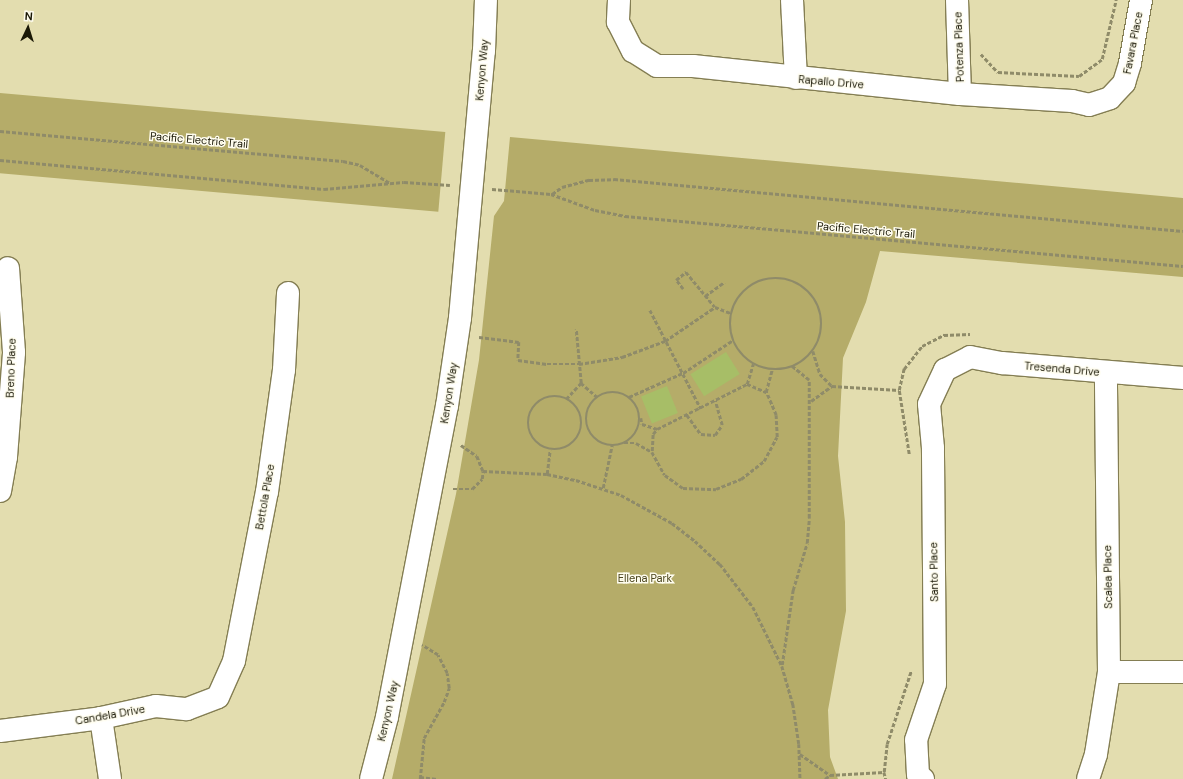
<!DOCTYPE html>
<style>
body{margin:0}
#map{position:relative;width:1183px;height:779px;overflow:hidden;background:#e3ddaf;font-family:"DM Sans",sans-serif}
div>[style]{position:absolute}
.green>*{inset:0;background:#b5ac69;transform-origin:0 0}
.building>*{inset:0;background:#a7be67;transform-origin:0 0}
.path>*{height:2.5px;margin-top:-1.25px;transform-origin:0;background:repeating-linear-gradient(90deg,#8f8b69 0 4px,transparent 0 6px)}
.path>.ring{margin:-1.25px;padding:0;box-sizing:content-box;background:none;border:2.5px solid #8f8b69;border-radius:50%}
.roads{filter:drop-shadow(1px 0 #847e53) drop-shadow(-1px 0 #847e53) drop-shadow(0 1px #847e53) drop-shadow(0 -1px #847e53)}
.minor>*{height:22px;margin:-11px;padding:0 11px;transform-origin:11px;border-radius:11px;background:#fff}
.tertiary>*{height:22px;margin:-11px;padding:0 11px;transform-origin:11px;border-radius:11px;background:#fff}
span{translate:-50% -50%;white-space:nowrap;text-align:center;line-height:1.15;-webkit-text-stroke:3px #fffdef;paint-order:stroke}
.street-label{font-size:11px;color:#1b1907}
.park-label{font-size:11px;color:#4a441c}
.north{position:absolute;left:8px;top:8px;width:40px;height:40px;-webkit-text-stroke:3px #fffdef;paint-order:stroke;rotate:4deg;font-size:11px;font-weight:700;line-height:16px;text-align:center;color:#1b1907}
.north::after{content:'';display:block;margin:auto;width:14px;height:18px;background:#1b1907;clip-path:polygon(50% 0,100% 100%,50% 72%,0 100%)}
</style>
<div id="map">
<div class="green">
<div style="left:0;top:93px;width:447px;height:80px;rotate:5deg"></div>
<div style="clip-path:polygon(510px 137px,1183px 198px,1183px 277px,880px 251px,866px 302px,843px 358px,838px 456px,845px 522px,846px 611px,828px 710px,830px 757px,838px 779px,392px 779px,456px 494px,479px 360px,494px 216px,504px 201px)"></div>
</div>
<div class="building">
<div style="left:726px;top:352px;width:26px;height:42px;rotate:58deg"></div>
<div style="left:667px;top:386px;width:29px;height:28px;rotate:68deg"></div>
</div>
<div class="path">
<div style="left:981px;top:54px;width:25px;rotate:47deg"></div>
<div style="left:998px;top:72px;width:81px;rotate:2.8deg"></div>
<div style="left:1079px;top:76px;width:29px;rotate:-36deg"></div>
<div style="left:1102px;top:59px;width:61px;rotate:-76.7deg"></div>
<div style="left:0;top:131px;width:344px;rotate:5deg"></div>
<div style="left:343px;top:161px;width:17px;rotate:13deg"></div>
<div style="left:360px;top:165px;width:35px;rotate:31deg"></div>
<div style="left:0;top:160px;width:325px;rotate:5.1deg"></div>
<div style="left:324px;top:189px;width:80px;rotate:-5deg"></div>
<div style="left:404px;top:182px;width:46px;rotate:3.7deg"></div>
<div style="left:492px;top:189px;width:59px;rotate:4.8deg"></div>
<div style="left:551px;top:194px;width:47px;rotate:20deg"></div>
<div style="left:595px;top:210px;width:31px;rotate:11deg"></div>
<div style="left:625px;top:216px;width:560px;rotate:5.12deg"></div>
<div style="left:552px;top:194px;width:12px;rotate:-35deg"></div>
<div style="left:562px;top:187px;width:28px;rotate:-15deg"></div>
<div style="left:589px;top:180px;width:25px;rotate:-2deg"></div>
<div style="left:614px;top:179px;width:571px;rotate:5.22deg"></div>
<div class="ring" style="left:730px;top:278px;width:89.5px;height:89.5px"></div>
<div style="left:683px;top:289px;width:11px;rotate:-128deg"></div>
<div style="left:676px;top:280px;width:13px;rotate:-39deg"></div>
<div style="left:686px;top:272px;width:45px;rotate:50.4deg"></div>
<div style="left:715px;top:307px;width:17px;rotate:21deg"></div>
<div style="left:705px;top:296px;width:24px;rotate:-36deg"></div>
<div style="left:650px;top:310px;width:111px;rotate:62.7deg"></div>
<div style="left:479px;top:337px;width:40px;rotate:7.1deg"></div>
<div style="left:519px;top:342px;width:18px;rotate:93deg"></div>
<div style="left:518px;top:360px;width:29px;rotate:8deg"></div>
<div style="left:547px;top:364px;width:32px"></div>
<div style="left:579px;top:364px;width:44px;rotate:-9.2deg"></div>
<div style="left:622px;top:357px;width:46px;rotate:-20.4deg"></div>
<div style="left:665px;top:341px;width:60px;rotate:-34.2deg"></div>
<div style="left:813px;top:351px;width:24px;rotate:73deg"></div>
<div style="left:820px;top:374px;width:17px;rotate:45deg"></div>
<div style="left:581px;top:383px;width:21px;rotate:41deg"></div>
<div style="left:747px;top:384px;width:21px;rotate:23deg"></div>
<div class="ring" style="left:586px;top:392px;width:51.5px;height:51.5px"></div>
<div class="ring" style="left:528px;top:396px;width:51.5px;height:51.5px"></div>
<div style="left:629px;top:397px;width:59px;rotate:-24deg"></div>
<div style="left:683px;top:373px;width:60px;rotate:-33.4deg"></div>
<div style="left:566px;top:399px;width:22px;rotate:-47deg"></div>
<div style="left:581px;top:383px;width:54px;rotate:-95.3deg"></div>
<div style="left:811px;top:401px;width:26px;rotate:-36deg"></div>
<div style="left:832px;top:386px;width:67px;rotate:3.4deg"></div>
<div style="left:687px;top:415px;width:24px;rotate:54deg"></div>
<div style="left:701px;top:434px;width:14px;rotate:4deg"></div>
<div style="left:715px;top:435px;width:12px;rotate:-55deg"></div>
<div style="left:722px;top:425px;width:25px;rotate:-106deg"></div>
<div style="left:641px;top:418px;width:6px;rotate:81deg"></div>
<div style="left:642px;top:424px;width:16px;rotate:18deg"></div>
<div style="left:624px;top:443px;width:12px"></div>
<div style="left:636px;top:443px;width:18px;rotate:29deg"></div>
<div style="left:652px;top:452px;width:26px;rotate:61deg"></div>
<div style="left:665px;top:475px;width:22px;rotate:36deg"></div>
<div style="left:683px;top:488px;width:33px;rotate:2deg"></div>
<div style="left:716px;top:489px;width:27px;rotate:-22deg"></div>
<div style="left:741px;top:479px;width:29px;rotate:-38deg"></div>
<div style="left:764px;top:461px;width:27px;rotate:-62deg"></div>
<div style="left:777px;top:437px;width:22px;rotate:-93deg"></div>
<div style="left:776px;top:415px;width:25px;rotate:-113deg"></div>
<div style="left:766px;top:392px;width:24px;rotate:-75deg"></div>
<div style="left:461px;top:445px;width:19px;rotate:35deg"></div>
<div style="left:477px;top:456px;width:16px;rotate:68deg"></div>
<div style="left:483px;top:471px;width:64px;rotate:2.7deg"></div>
<div style="left:547px;top:474px;width:30px;rotate:12deg"></div>
<div style="left:576px;top:480px;width:47px;rotate:18.4deg"></div>
<div style="left:621px;top:495px;width:58px;rotate:28.8deg"></div>
<div style="left:672px;top:523px;width:29px;rotate:38deg"></div>
<div style="left:695px;top:541px;width:34px;rotate:43deg"></div>
<div style="left:720px;top:564px;width:54px;rotate:52.5deg"></div>
<div style="left:753px;top:607px;width:66px;rotate:63.8deg"></div>
<div style="left:782px;top:666px;width:40px;rotate:74deg"></div>
<div style="left:793px;top:704px;width:40px;rotate:81.5deg"></div>
<div style="left:799px;top:744px;width:35px;rotate:88deg"></div>
<div style="left:652px;top:451px;width:17px;rotate:-87deg"></div>
<div style="left:653px;top:434px;width:6px;rotate:-51deg"></div>
<div style="left:657px;top:429px;width:101px;rotate:-26.6deg"></div>
<div style="left:747px;top:384px;width:21px;rotate:-73deg"></div>
<div style="left:909px;top:454px;width:65px;rotate:-98.9deg"></div>
<div style="left:899px;top:390px;width:22px;rotate:-77deg"></div>
<div style="left:904px;top:369px;width:29px;rotate:-52deg"></div>
<div style="left:922px;top:346px;width:25px;rotate:-27deg"></div>
<div style="left:944px;top:335px;width:26px;rotate:-2deg"></div>
<div style="left:547px;top:474px;width:24px;rotate:-83deg"></div>
<div style="left:603px;top:488px;width:44px;rotate:-78.2deg"></div>
<div style="left:453px;top:489px;width:19px"></div>
<div style="left:472px;top:489px;width:14px;rotate:-45deg"></div>
<div style="left:482px;top:479px;width:8px;rotate:-83deg"></div>
<div style="left:782px;top:665px;width:76px;rotate:-81.7deg"></div>
<div style="left:793px;top:590px;width:49px;rotate:-73.4deg"></div>
<div style="left:807px;top:543px;width:25px;rotate:-85deg"></div>
<div style="left:809px;top:518px;width:138px;rotate:-90deg"></div>
<div style="left:809px;top:380px;width:22px;rotate:-141deg"></div>
<div style="left:800px;top:754px;width:37px;rotate:35deg"></div>
<div style="left:884px;top:772px;width:28px;rotate:-84deg"></div>
<div style="left:887px;top:744px;width:77px;rotate:-71.8deg"></div>
<div style="left:420px;top:777px;width:17px;rotate:7deg"></div>
<div style="left:420px;top:779px;width:41px;rotate:-84.4deg"></div>
<div style="left:424px;top:738px;width:41px;rotate:-60.9deg"></div>
<div style="left:444px;top:702px;width:15px;rotate:-70deg"></div>
<div style="left:449px;top:688px;width:15px;rotate:-98deg"></div>
<div style="left:447px;top:673px;width:20px;rotate:-117deg"></div>
<div style="left:438px;top:655px;width:19px;rotate:-148deg"></div>
<div style="left:825px;top:779px;width:6px;rotate:-39deg"></div>
<div style="left:830px;top:775px;width:54px;rotate:-3.2deg"></div>
<div style="left:884px;top:772px;width:7px;rotate:74deg"></div>
</div>
<div class="roads">
<div class="minor">
<div style="left:619px;top:0;width:22px;rotate:93deg"></div>
<div style="left:618px;top:22px;width:33px;rotate:63deg"></div>
<div style="left:633px;top:51px;width:28px;rotate:32deg"></div>
<div style="left:657px;top:66px;width:36px"></div>
<div style="left:693px;top:66px;width:268px;rotate:6deg"></div>
<div style="left:960px;top:94px;width:112px;rotate:3.6deg"></div>
<div style="left:1072px;top:101px;width:17px;rotate:13deg"></div>
<div style="left:1089px;top:105px;width:22px;rotate:-18deg"></div>
<div style="left:1110px;top:98px;width:21px;rotate:-47deg"></div>
<div style="left:1124px;top:83px;width:21px;rotate:-73deg"></div>
<div style="left:1130px;top:63px;width:64px;rotate:-80.1deg"></div>
<div style="left:792px;top:0;width:78px;rotate:87.1deg"></div>
<div style="left:957px;top:0;width:94px;rotate:88.2deg"></div>
<div style="left:0;top:491px;width:35px;rotate:-80deg"></div>
<div style="left:6px;top:457px;width:105px;rotate:-85.6deg"></div>
<div style="left:14px;top:352px;width:84px;rotate:-94.1deg"></div>
<div style="left:1109px;top:672px;width:74px"></div>
<div style="left:101px;top:718px;width:62px;rotate:81.6deg"></div>
<div style="left:0;top:731px;width:102px;rotate:-7.3deg"></div>
<div style="left:101px;top:718px;width:56px;rotate:-12.3deg"></div>
<div style="left:156px;top:706px;width:31px;rotate:6deg"></div>
<div style="left:187px;top:709px;width:33px;rotate:-21deg"></div>
<div style="left:218px;top:697px;width:39px;rotate:-66deg"></div>
<div style="left:234px;top:661px;width:172px;rotate:-79deg"></div>
<div style="left:267px;top:492px;width:123px;rotate:-82.1deg"></div>
<div style="left:284px;top:370px;width:77px;rotate:-87deg"></div>
<div style="left:923px;top:779px;width:6px;rotate:-141deg"></div>
<div style="left:918px;top:775px;width:35px;rotate:-93deg"></div>
<div style="left:916px;top:740px;width:59px;rotate:-71.3deg"></div>
<div style="left:935px;top:684px;width:236px;rotate:-90.5deg"></div>
<div style="left:933px;top:448px;width:44px;rotate:-95.2deg"></div>
<div style="left:929px;top:404px;width:38px;rotate:-65deg"></div>
<div style="left:945px;top:370px;width:28px;rotate:-27deg"></div>
<div style="left:970px;top:357px;width:33px;rotate:11deg"></div>
<div style="left:1002px;top:363px;width:182px;rotate:4.7deg"></div>
<div style="left:1088px;top:779px;width:26px;rotate:-72deg"></div>
<div style="left:1096px;top:754px;width:83px;rotate:-81deg"></div>
<div style="left:1109px;top:672px;width:299px;rotate:-90.6deg"></div>
</div>
<div class="tertiary">
<div style="left:371px;top:779px;width:64px;rotate:-75.5deg"></div>
<div style="left:387px;top:717px;width:317px;rotate:-79.1deg"></div>
<div style="left:447px;top:406px;width:89px;rotate:-81.6deg"></div>
<div style="left:460px;top:318px;width:268px;rotate:-84.9deg"></div>
<div style="left:484px;top:51px;width:51px;rotate:-87.8deg"></div>
</div>
</div>
<div class="street-label">
<span style="left:1133px;top:43px;rotate:-79deg">Favara Place</span>
<span style="left:959px;top:47px;rotate:-92deg">Potenza Place</span>
<span style="left:482px;top:70px;rotate:-85deg">Kenyon Way</span>
<span style="left:831px;top:82px;rotate:5deg">Rapallo Drive</span>
<span style="left:199px;top:140px;rotate:5deg">Pacific Electric Trail</span>
<span style="left:866px;top:230px;rotate:5deg">Pacific Electric Trail</span>
<span style="left:11px;top:368px;rotate:-88deg">Breno Place</span>
<span style="left:1062px;top:369px;rotate:5deg">Tresenda Drive</span>
<span style="left:449px;top:393px;rotate:-81deg">Kenyon Way</span>
<span style="left:265px;top:497px;rotate:-80deg">Bettola Place</span>
<span style="left:934px;top:572px;rotate:-91deg">Santo Place</span>
<span style="left:1108px;top:577px;rotate:-91deg">Scalea Place</span>
<span style="left:388px;top:711px;rotate:-77deg">Kenyon Way</span>
<span style="left:110px;top:715px;rotate:-10deg">Candela Drive</span>
</div>
<div class="park-label">
<span style="left:645px;top:578px">Ellena Park</span>
</div>
<div class="north">N</div>
</div>
